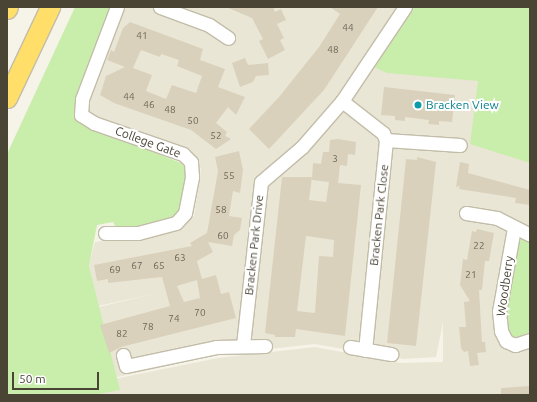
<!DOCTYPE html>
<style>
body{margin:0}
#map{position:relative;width:537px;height:402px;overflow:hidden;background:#f6f3e8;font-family:Ubuntu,sans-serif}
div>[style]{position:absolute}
.residential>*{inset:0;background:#eae6d5}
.green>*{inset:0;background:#c9eeac}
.building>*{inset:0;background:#d9d1bc}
.roads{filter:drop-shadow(1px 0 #c2bda9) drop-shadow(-1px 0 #c2bda9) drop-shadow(0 1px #c2bda9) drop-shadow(0 -1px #c2bda9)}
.minor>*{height:13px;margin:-6.5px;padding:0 6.5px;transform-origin:6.5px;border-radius:6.5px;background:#fff}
.highway>*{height:19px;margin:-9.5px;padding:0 9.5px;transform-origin:9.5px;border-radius:9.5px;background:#ffdf69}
.dots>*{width:11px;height:11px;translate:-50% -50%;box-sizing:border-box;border:2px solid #fff;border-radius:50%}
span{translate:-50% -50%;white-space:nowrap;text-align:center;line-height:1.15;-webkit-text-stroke:4px #fff;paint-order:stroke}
.number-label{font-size:10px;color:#6e6757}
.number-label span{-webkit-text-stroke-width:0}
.culture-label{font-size:12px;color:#0d838f}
.left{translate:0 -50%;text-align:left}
.street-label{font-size:12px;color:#4a4435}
.frame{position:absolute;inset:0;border:8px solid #4a4435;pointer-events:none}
.scale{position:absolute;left:12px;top:372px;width:87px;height:18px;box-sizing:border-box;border:2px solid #4a4435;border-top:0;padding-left:5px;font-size:12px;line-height:14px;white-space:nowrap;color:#4a4435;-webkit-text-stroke:3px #fff;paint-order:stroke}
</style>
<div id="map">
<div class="residential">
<div style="clip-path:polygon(111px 7px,530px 7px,530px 395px,98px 395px,95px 384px,124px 377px,218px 358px,315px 347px,400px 363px,443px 362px,443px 322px,436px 357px,404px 359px,314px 344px,217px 355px,113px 378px,96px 320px,99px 307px,157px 293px,98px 306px,89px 265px,95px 242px,160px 232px,179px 226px,194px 216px,201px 169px,190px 149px,94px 117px,87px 113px,85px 107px)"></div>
</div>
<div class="green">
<div style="clip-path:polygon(75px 7px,111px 7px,80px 123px,181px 163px,187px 170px,180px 211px,174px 218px,162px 224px,117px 230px,113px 222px,97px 225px,89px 266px,120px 390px,93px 395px,7px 395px,7px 154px)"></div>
<div style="clip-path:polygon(412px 7px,530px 7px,530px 163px,470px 144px,478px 81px,387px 73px,372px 66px)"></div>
<div style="clip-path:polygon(519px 238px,530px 241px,530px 331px,518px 339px,510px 335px,504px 317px)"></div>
</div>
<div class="building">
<div style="clip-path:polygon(226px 7px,273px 7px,275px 12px,281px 9px,286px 20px,277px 24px,284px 38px,280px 40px,285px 50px,268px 59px,259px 41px,263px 39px,252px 18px)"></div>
<div style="clip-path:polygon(330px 7px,378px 7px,324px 90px,269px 149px,249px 129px,279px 97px,319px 47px,340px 14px)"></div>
<div style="clip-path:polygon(evenodd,130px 22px,203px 49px,200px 60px,225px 69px,218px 87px,245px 97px,236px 115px,228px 107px,216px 123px,227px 132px,225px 136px,231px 139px,216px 149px,191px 130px,114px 103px,100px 95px,106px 76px,125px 67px,107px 60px,111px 50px,114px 52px,123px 28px,130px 22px,141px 50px,160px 57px,161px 54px,179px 60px,177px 66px,202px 76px,196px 93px,172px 85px,166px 99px,146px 91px,152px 75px,133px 68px,141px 50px)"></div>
<div style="clip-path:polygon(245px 58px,248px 65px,268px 63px,269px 75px,256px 76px,253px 82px,240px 87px,232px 63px)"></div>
<div style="clip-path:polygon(384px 87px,455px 95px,452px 122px,439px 121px,439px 125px,428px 124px,429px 120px,405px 117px,405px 121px,395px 120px,395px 116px,381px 115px)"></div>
<div style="clip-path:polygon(evenodd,338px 139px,356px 142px,355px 155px,348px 154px,347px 166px,340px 165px,338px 183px,361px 185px,345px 336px,296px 329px,295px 337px,275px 337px,275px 335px,265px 333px,282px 177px,312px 177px,309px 200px,326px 202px,329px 182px,312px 180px,313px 163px,321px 164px,323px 152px,329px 152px,330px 140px,338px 139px,306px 236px,334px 240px,333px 257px,319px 256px,315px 313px,297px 311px,306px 236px)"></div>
<div style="clip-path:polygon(evenodd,239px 151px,243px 170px,240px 193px,233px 191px,229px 216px,242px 218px,240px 230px,234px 235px,232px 246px,208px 242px,213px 252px,197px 261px,202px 279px,216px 275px,221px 294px,229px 292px,236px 318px,121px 347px,109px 353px,100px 325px,170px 306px,162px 277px,108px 283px,108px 279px,97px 281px,94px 265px,192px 246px,190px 243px,207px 233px,218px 171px,215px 157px,239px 151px,197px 280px,200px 298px,184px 302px,177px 286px,197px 280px)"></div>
<div style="clip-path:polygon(417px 157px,436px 162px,416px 346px,387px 343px,406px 159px,417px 160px)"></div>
<div style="clip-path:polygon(460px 162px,469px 164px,468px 173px,530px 190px,530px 205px,515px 203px,516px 198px,459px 189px,460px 186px,456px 187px)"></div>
<div style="clip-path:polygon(477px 229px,494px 233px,489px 261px,485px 261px,482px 290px,479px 290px,482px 342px,485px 342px,486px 352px,477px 353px,479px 365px,470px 366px,468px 351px,464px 352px,461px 348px,459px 327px,466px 327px,464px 302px,470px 301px,460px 285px,463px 259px,467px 260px,472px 231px,476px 232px)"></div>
<div style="clip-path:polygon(530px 386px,530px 395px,501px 395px,501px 388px)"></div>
</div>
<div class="roads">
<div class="minor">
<div style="left:160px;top:7px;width:52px;rotate:20.2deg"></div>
<div style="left:209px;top:25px;width:23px;rotate:34deg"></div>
<div style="left:342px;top:101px;width:52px;rotate:38deg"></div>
<div style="left:383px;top:133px;width:8px;rotate:67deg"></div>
<div style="left:386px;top:140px;width:211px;rotate:95.7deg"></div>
<div style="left:386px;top:140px;width:74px;rotate:3.9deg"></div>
<div style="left:466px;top:213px;width:31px;rotate:9deg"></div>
<div style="left:497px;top:218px;width:37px;rotate:27deg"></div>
<div style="left:514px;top:228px;width:84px;rotate:100.2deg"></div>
<div style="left:499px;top:311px;width:20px;rotate:84deg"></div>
<div style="left:501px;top:331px;width:11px;rotate:63deg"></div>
<div style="left:506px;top:341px;width:10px;rotate:24deg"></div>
<div style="left:515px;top:345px;width:16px;rotate:-18deg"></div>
<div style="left:105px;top:233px;width:33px"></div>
<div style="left:138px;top:233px;width:39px;rotate:-15deg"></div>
<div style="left:176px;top:223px;width:13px;rotate:-48deg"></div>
<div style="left:185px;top:213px;width:37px;rotate:-79deg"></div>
<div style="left:192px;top:177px;width:15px;rotate:-94deg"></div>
<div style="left:191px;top:162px;width:11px;rotate:-135deg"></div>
<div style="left:183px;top:154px;width:94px;rotate:-160.8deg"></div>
<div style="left:94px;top:123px;width:15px;rotate:-148deg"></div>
<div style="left:81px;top:115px;width:16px;rotate:-86deg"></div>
<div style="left:82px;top:99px;width:98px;rotate:-69.2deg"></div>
<div style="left:243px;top:345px;width:164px;rotate:-83.7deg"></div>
<div style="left:261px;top:182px;width:54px;rotate:-40.5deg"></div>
<div style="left:302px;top:147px;width:61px;rotate:-49deg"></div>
<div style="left:342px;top:101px;width:113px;rotate:-56.2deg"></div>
<div style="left:350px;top:347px;width:42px;rotate:9.7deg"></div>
<div style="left:123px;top:355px;width:11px;rotate:75deg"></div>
<div style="left:126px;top:366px;width:92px;rotate:-11.9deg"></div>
<div style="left:216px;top:347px;width:49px;rotate:-1.2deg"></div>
</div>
<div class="highway">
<div style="left:7px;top:9px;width:2px;rotate:-63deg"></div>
<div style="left:7px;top:98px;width:101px;rotate:-64.7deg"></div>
</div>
</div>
<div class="dots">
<div style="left:418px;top:105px;background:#0f9aa8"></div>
</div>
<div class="number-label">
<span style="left:348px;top:28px">44</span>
<span style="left:142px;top:36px">41</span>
<span style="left:333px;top:50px">48</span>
<span style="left:129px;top:97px">44</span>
<span style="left:149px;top:105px">46</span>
<span style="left:170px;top:110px">48</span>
<span style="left:193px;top:121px">50</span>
<span style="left:216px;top:136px">52</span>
<span style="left:335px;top:159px">3</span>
<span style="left:229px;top:176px">55</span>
<span style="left:221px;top:210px">58</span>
<span style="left:223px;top:236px">60</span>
<span style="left:479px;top:246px">22</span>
<span style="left:180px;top:258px">63</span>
<span style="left:137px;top:266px">67</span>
<span style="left:159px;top:266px">65</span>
<span style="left:115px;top:270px">69</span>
<span style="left:471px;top:275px">21</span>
<span style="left:200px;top:313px">70</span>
<span style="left:174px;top:319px">74</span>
<span style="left:148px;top:327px">78</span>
<span style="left:122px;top:334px">82</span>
</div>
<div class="culture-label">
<span class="left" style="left:426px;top:105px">Bracken View</span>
</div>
<div class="street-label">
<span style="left:148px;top:142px;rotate:20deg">College Gate</span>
<span style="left:379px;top:215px;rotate:-84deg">Bracken Park Close</span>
<span style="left:254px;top:245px;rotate:-84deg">Bracken Park Drive</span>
<span style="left:505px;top:286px;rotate:-82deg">Woodberry</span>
</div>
<div class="frame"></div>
<div class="scale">50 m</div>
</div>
